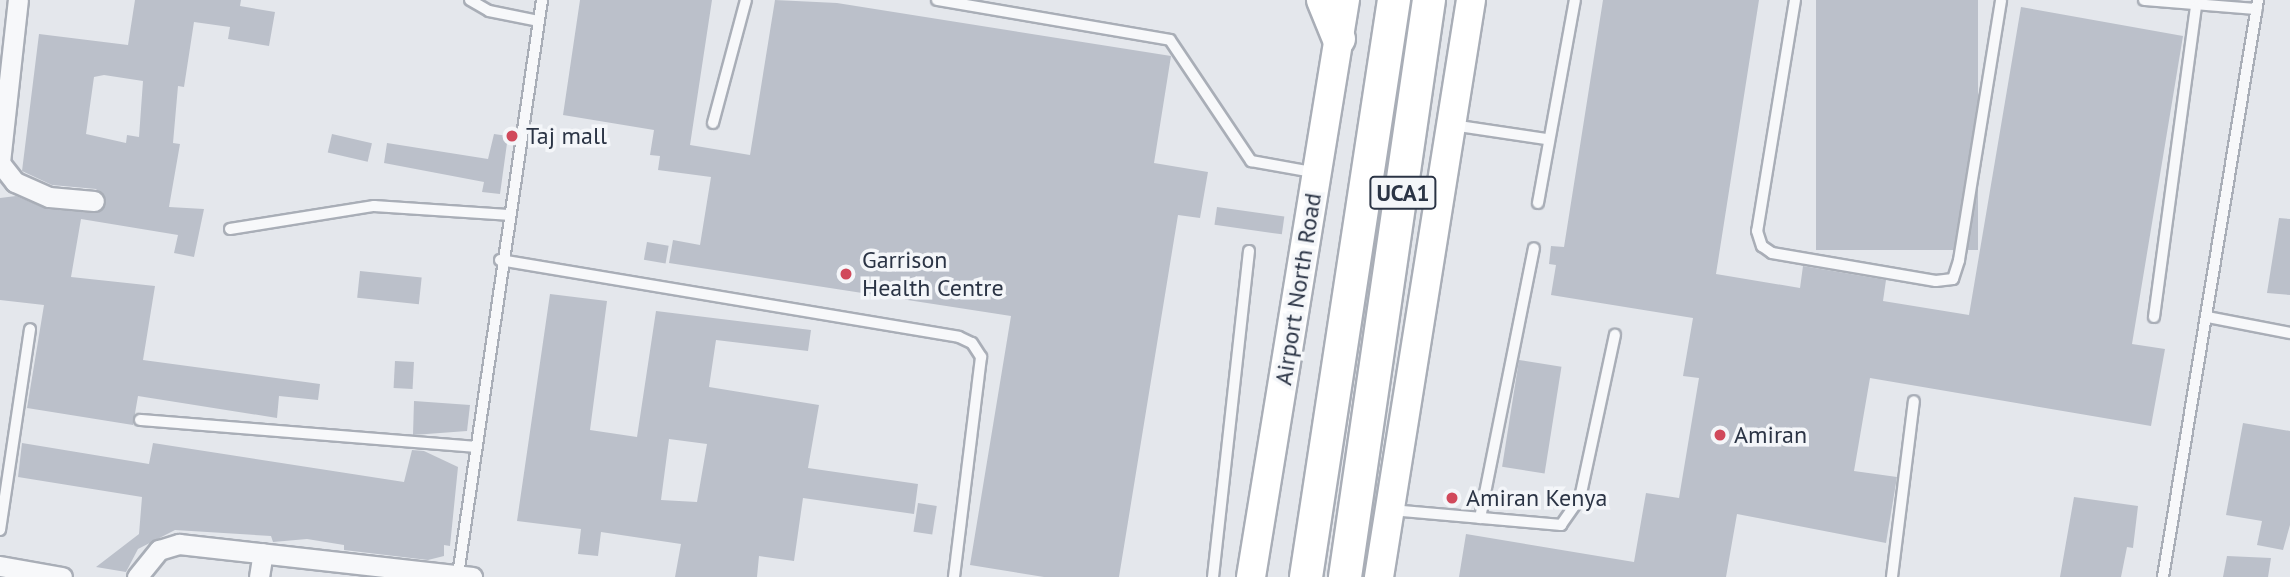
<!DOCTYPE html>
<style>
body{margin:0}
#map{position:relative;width:2290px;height:577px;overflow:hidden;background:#e4e7ec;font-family:"PT Sans",sans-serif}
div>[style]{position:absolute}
.building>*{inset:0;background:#bbc0ca;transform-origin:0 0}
.roads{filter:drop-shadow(2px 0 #a9aeb7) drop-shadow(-2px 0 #a9aeb7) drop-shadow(0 2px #a9aeb7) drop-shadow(0 -2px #a9aeb7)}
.lane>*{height:10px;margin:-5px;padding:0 5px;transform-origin:5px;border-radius:5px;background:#f7f8fa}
.street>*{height:19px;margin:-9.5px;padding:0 9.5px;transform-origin:9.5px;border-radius:9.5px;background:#f7f8fa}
.secondary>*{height:28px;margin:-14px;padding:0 14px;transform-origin:14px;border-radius:14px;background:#fff}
.primary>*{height:32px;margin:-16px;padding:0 16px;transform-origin:16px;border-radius:16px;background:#fff}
.dots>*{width:19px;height:19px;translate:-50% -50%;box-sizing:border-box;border:4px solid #f4f6f9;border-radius:50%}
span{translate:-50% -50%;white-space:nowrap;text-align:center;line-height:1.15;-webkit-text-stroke:7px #f4f6f9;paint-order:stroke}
.shield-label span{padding:2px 5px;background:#f4f6f9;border:2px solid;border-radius:5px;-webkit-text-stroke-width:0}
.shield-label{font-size:23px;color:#2b3445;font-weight:700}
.poi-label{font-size:24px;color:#2b3445}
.left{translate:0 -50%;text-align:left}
.street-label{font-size:24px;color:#2b3445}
</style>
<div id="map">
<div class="building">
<div style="clip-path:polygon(evenodd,135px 0,241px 0,240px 6px,275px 12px,269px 46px,228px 39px,230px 27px,194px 22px,184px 87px,178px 86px,173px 143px,180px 144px,169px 207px,204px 209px,194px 257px,174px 253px,178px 235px,81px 219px,71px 277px,155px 286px,143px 360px,320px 384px,318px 400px,279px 396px,277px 418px,138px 396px,133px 425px,27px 408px,44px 305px,0 300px,0 198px,16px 196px,47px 209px,93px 213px,106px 201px,96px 189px,52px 185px,22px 171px,39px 34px,128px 45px,135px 0,104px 75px,143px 81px,139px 137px,127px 135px,126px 143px,86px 134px,94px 77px,104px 75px)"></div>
<div style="clip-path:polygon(580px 0,712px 0,690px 145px,750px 155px,775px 0,837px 3px,1171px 56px,1154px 163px,1208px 172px,1200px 218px,1178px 215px,1119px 577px,1044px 577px,970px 565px,1011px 316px,669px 263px,673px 240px,700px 245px,711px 177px,658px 170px,660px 156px,650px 155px,654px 130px,563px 115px)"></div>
<div style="clip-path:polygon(1603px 0,1759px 0,1716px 274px,1800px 288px,1803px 266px,1886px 280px,1883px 301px,1969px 315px,2021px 7px,2183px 36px,2132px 344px,2165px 349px,2151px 426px,1870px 378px,1854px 471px,1897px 477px,1886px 543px,1737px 514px,1726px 577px,1459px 577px,1466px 534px,1634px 562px,1646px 493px,1679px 498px,1699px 378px,1683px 376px,1693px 318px,1551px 295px,1556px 265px,1549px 264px,1551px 246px,1564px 247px)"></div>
<div style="left:1816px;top:0;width:162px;height:250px"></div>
<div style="left:332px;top:134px;width:41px;height:19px;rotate:13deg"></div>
<div style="clip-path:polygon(494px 134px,508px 136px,500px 194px,482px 192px,484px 182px,384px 163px,387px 143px,488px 159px)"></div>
<div style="left:1217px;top:207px;width:68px;height:18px;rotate:8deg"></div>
<div style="clip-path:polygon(2279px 218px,2290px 219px,2290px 295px,2267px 293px)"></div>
<div style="left:647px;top:242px;width:22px;height:18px;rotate:10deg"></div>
<div style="left:360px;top:271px;width:62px;height:27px;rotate:6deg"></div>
<div style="clip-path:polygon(evenodd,550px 294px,607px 301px,590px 430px,637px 437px,656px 311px,811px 330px,808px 351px,716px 340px,709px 387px,819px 405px,808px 468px,918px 484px,914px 514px,803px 498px,794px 561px,759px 556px,757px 577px,675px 577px,681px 544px,601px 532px,598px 556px,578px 554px,581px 529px,517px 521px,550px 294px,669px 439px,707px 444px,697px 502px,661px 500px,669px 439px)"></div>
<div style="left:1519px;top:360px;width:43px;height:108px;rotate:9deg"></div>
<div style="left:395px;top:361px;width:19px;height:27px;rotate:3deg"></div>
<div style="clip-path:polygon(414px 401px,470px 405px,467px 431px,413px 435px)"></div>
<div style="clip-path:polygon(2243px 423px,2290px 431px,2290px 525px,2283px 550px,2257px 545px,2262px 521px,2226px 515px)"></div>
<div style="clip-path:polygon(22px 443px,149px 464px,153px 443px,404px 482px,412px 450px,424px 451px,458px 467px,450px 546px,444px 545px,444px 556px,428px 560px,344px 550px,344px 545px,307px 539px,273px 542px,271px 536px,175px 530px,138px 549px,126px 572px,96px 567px,139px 534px,142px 497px,18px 477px)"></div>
<div style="clip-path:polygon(2074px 497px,2138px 506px,2133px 548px,2127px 547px,2121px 577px,2060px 577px)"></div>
<div style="left:918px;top:503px;width:19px;height:29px;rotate:9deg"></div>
<div style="clip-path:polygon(2227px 556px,2271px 558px,2268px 577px,2223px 577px)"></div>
</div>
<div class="roads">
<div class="lane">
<div style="left:470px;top:0;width:22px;rotate:30deg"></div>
<div style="left:489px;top:11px;width:50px;rotate:11.5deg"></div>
<div style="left:937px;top:0;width:236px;rotate:9.7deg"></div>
<div style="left:1170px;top:40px;width:146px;rotate:56.2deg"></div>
<div style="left:1251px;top:161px;width:63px;rotate:10.1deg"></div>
<div style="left:1795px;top:0;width:234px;rotate:99.3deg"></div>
<div style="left:1757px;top:231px;width:16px;rotate:72deg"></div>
<div style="left:1762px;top:246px;width:12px;rotate:35deg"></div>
<div style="left:1772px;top:253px;width:166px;rotate:9.7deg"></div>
<div style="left:1936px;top:281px;width:17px;rotate:-7deg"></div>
<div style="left:1953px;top:279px;width:20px;rotate:-72deg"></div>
<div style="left:1959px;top:260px;width:263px;rotate:-80.8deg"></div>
<div style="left:2144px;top:0;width:113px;rotate:4.6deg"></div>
<div style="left:713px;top:123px;width:127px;rotate:-75deg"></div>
<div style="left:1452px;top:125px;width:95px;rotate:8.5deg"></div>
<div style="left:1538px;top:203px;width:206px;rotate:-79.7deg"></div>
<div style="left:230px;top:229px;width:146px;rotate:-9.1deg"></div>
<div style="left:374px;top:206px;width:134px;rotate:3.8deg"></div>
<div style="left:500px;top:260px;width:465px;rotate:9.5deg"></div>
<div style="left:959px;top:337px;width:14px;rotate:25deg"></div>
<div style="left:972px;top:343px;width:17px;rotate:57deg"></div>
<div style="left:981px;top:357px;width:222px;rotate:97deg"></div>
<div style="left:2154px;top:317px;width:313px;rotate:-82.3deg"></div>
<div style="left:2208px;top:317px;width:84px;rotate:11deg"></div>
<div style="left:140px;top:420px;width:333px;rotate:4.6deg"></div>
<div style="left:1391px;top:510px;width:171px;rotate:5deg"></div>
<div style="left:1561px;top:525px;width:33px;rotate:-55deg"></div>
<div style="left:1580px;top:498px;width:167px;rotate:-77.9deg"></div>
<div style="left:1480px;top:518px;width:275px;rotate:-78.7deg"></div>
<div style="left:0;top:530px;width:203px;rotate:-81.5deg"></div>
<div style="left:458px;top:575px;width:581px;rotate:-81.69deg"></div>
<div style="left:1213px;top:577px;width:328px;rotate:-83.7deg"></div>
<div style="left:1892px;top:577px;width:177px;rotate:-82.9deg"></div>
<div style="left:2163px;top:577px;width:585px;rotate:-80.65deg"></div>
</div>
<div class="street">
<div style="left:0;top:162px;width:163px;rotate:-83.7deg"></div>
<div style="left:0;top:163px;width:24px;rotate:52deg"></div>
<div style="left:15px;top:182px;width:37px;rotate:24deg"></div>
<div style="left:49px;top:197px;width:45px;rotate:5.1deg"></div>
<div style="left:0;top:566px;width:63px;rotate:10.1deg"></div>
<div style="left:137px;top:577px;width:35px;rotate:-51deg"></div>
<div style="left:159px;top:550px;width:21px;rotate:-17deg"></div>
<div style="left:179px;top:544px;width:295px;rotate:6.4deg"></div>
<div style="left:259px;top:577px;width:24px;rotate:-81deg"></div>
</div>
<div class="secondary">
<div style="left:1251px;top:577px;width:585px;rotate:-80.75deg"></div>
<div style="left:1379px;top:577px;width:584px;rotate:-80.94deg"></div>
</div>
<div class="primary">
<div style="left:1323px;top:0;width:42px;rotate:67.7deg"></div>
<div style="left:1306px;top:577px;width:584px;rotate:-81.33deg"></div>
<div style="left:1345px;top:577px;width:583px;rotate:-81.72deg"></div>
</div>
</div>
<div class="dots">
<div style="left:512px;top:136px;background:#d1495b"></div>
<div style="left:846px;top:274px;background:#d1495b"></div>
<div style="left:1720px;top:435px;background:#d1495b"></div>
<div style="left:1452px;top:498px;background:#d1495b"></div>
</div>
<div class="shield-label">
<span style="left:1403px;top:193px">UCA1</span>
</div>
<div class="poi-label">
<span class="left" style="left:526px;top:136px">Taj mall</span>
<span class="left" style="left:862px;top:274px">Garrison<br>Health Centre</span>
<span class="left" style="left:1734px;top:435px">Amiran</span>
<span class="left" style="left:1466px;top:498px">Amiran Kenya</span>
</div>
<div class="street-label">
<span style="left:1298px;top:289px;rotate:-81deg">Airport North Road</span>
</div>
</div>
